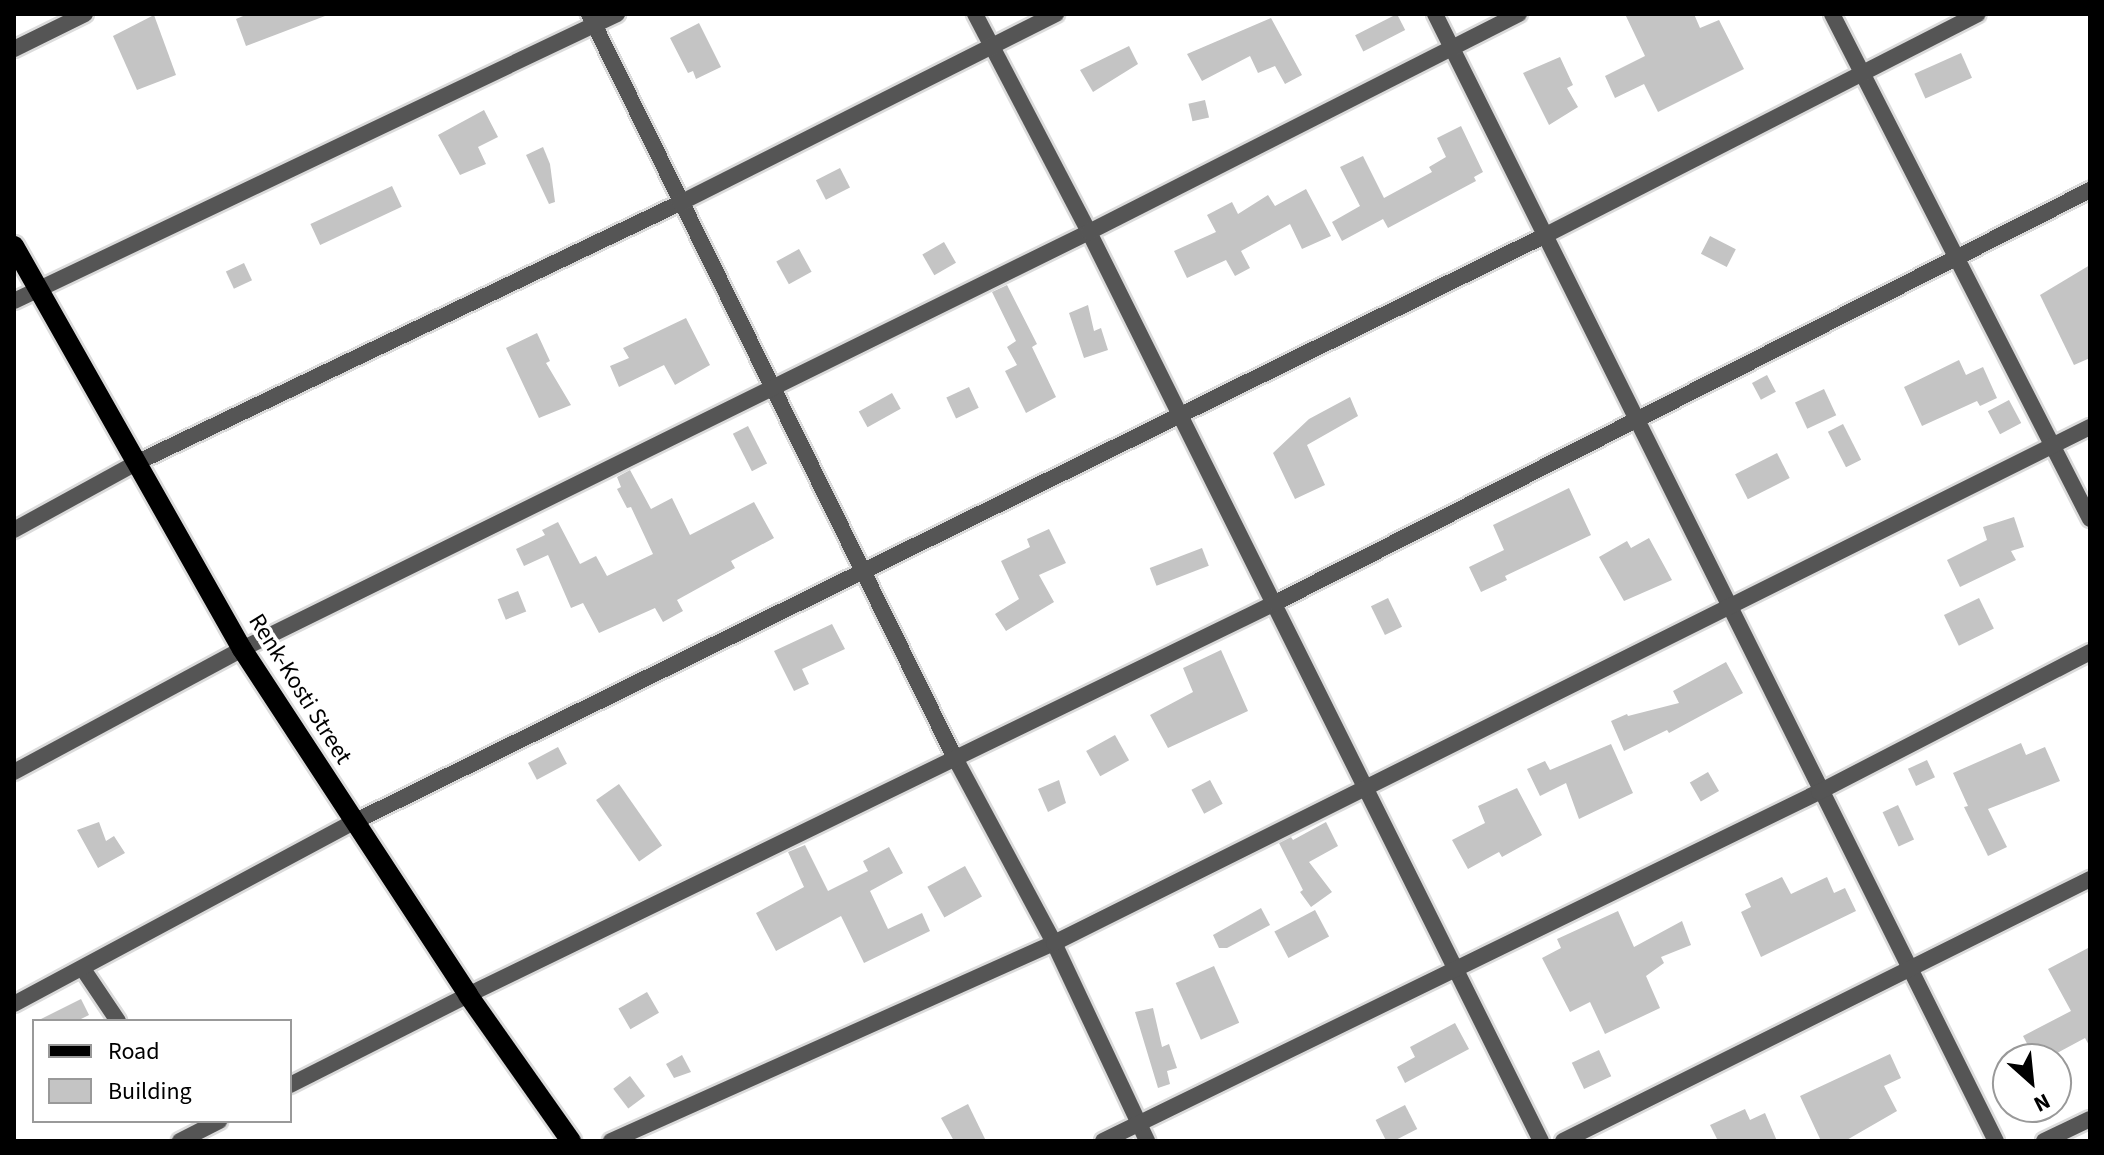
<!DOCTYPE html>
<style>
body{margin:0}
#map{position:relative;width:2104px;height:1155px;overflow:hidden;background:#fff;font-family:"Source Sans 3",sans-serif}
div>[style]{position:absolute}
.building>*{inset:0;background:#c4c4c4;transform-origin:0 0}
.roads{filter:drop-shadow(2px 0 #dbdbdb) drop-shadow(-2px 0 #dbdbdb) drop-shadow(0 2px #dbdbdb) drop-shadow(0 -2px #dbdbdb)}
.minor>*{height:16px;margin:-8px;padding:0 8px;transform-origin:8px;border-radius:8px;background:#555}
.primary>*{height:20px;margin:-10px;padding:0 10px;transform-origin:10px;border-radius:10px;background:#000}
span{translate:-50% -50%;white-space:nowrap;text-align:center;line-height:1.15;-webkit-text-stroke:7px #fff;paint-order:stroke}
.street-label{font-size:24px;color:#000}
.frame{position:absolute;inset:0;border:16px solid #000;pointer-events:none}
.legend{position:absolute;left:32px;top:1019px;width:260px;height:104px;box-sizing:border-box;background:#fff;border:2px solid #999;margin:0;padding:10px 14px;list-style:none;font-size:24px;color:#000}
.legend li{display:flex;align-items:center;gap:16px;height:40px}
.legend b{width:40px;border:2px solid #999}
.north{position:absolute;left:1992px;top:1043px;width:80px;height:80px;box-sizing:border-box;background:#fff;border:2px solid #999;border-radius:50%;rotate:153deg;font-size:22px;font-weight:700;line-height:32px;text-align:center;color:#000}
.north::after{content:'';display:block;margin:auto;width:28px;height:36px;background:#000;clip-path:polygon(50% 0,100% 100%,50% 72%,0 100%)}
</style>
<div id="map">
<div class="building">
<div style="clip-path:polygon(248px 14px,324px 14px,325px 16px,246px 46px,236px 19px)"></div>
<div style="left:1397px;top:14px;width:18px;height:47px;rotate:63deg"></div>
<div style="clip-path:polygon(1625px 14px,1694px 14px,1700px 28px,1719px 20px,1744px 69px,1658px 112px,1644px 84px,1615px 98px,1605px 76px,1645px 56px)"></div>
<div style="clip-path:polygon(154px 15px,176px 75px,137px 90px,113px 36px)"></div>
<div style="clip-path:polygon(1271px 18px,1302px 75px,1285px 84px,1275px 66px,1258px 73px,1250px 56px,1202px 81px,1187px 54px)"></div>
<div style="clip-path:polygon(699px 23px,721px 67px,696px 79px,693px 71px,688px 73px,670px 38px)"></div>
<div style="clip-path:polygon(1129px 46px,1138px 64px,1093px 92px,1080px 70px)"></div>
<div style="left:1961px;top:53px;width:27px;height:51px;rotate:66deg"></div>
<div style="clip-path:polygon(1560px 57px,1573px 85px,1567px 88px,1578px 107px,1549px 125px,1523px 73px)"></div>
<div style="left:1205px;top:100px;width:18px;height:17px;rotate:77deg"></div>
<div style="clip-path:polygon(484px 110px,498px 137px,478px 147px,486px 164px,460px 175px,438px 135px)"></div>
<div style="clip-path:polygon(1461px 126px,1483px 172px,1474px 177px,1476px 181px,1388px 228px,1383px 219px,1342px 241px,1332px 222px,1360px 206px,1340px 167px,1363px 156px,1384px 198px,1432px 172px,1429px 167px,1446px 157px,1437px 138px)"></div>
<div style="clip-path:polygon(543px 147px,550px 164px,555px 202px,549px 204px,526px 155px)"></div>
<div style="left:840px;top:168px;width:22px;height:27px;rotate:63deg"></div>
<div style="left:392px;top:186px;width:23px;height:90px;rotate:65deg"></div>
<div style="clip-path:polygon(1306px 189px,1331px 236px,1302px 249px,1290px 224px,1241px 251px,1250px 268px,1235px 276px,1226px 260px,1187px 278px,1174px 251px,1216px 232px,1207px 215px,1232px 202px,1238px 214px,1268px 195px,1275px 206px)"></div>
<div style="left:1710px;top:236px;width:29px;height:20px;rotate:27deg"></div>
<div style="left:944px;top:242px;width:24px;height:25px;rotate:60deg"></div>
<div style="left:799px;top:249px;width:26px;height:26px;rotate:61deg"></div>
<div style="left:244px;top:263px;width:19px;height:20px;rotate:65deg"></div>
<div style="clip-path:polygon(2090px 265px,2090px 358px,2074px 365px,2040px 295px)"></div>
<div style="clip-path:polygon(1007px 285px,1037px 344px,1032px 347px,1056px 397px,1026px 413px,1005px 371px,1017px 365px,1007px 347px,1016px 341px,992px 292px)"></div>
<div style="clip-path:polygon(1088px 305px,1094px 331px,1101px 328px,1108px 350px,1084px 358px,1069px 313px)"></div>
<div style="clip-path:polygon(686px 318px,710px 365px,675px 385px,664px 365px,619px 387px,610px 366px,629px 358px,623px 348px)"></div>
<div style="clip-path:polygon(537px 333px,550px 361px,546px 363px,571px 405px,539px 418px,506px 348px)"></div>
<div style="clip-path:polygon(1959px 360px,1966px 375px,1983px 367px,1997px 398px,1980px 406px,1977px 401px,1922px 426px,1904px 387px)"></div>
<div style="left:1767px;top:375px;width:19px;height:17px;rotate:62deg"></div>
<div style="left:969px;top:387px;width:23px;height:25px;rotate:65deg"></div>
<div style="left:1824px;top:389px;width:29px;height:32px;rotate:65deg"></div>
<div style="left:892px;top:393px;width:18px;height:38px;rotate:61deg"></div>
<div style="clip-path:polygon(1350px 397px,1358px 416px,1307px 445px,1325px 485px,1295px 499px,1273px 453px,1309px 419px)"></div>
<div style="left:2009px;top:400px;width:26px;height:24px;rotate:62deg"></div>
<div style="left:1843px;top:424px;width:40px;height:17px;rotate:63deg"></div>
<div style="left:748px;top:426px;width:42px;height:17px;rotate:63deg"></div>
<div style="left:1777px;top:453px;width:28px;height:47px;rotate:63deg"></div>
<div style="clip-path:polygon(630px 470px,651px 509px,672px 498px,690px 535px,754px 502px,774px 538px,731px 561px,735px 568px,677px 600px,683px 611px,663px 622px,655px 608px,599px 633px,583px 603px,571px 608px,548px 555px,524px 566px,516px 549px,545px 535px,542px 530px,558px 522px,580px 564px,596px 556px,607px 576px,653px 554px,631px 507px,627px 508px,617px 489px,621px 487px,617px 477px)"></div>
<div style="clip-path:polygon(1569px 488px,1591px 535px,1505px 576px,1507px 580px,1481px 592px,1469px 567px,1504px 550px,1493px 525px)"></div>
<div style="clip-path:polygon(2014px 517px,2024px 547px,2011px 551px,2016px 560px,1960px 587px,1947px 560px,1987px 540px,1983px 527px)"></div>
<div style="clip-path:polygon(1049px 529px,1066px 563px,1039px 575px,1054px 602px,1006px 631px,995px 614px,1019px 599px,1001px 561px,1030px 547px,1027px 539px)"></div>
<div style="clip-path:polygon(1649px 538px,1672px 580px,1624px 601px,1599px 557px,1627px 541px,1631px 548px)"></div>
<div style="left:1202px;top:548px;width:19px;height:56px;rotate:69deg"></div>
<div style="left:518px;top:591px;width:22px;height:22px;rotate:68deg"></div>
<div style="left:1388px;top:598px;width:32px;height:19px;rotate:64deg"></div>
<div style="left:1979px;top:598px;width:34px;height:39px;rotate:64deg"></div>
<div style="clip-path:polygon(832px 624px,845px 649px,802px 669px,809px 684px,794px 691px,774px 651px)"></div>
<div style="clip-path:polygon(1221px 650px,1248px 711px,1168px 748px,1150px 715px,1193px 692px,1183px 668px)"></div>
<div style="clip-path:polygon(1726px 662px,1743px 693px,1669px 733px,1667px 730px,1624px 751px,1611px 721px,1627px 714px,1628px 716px,1679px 703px,1673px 691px)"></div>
<div style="left:1115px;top:735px;width:29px;height:33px;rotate:61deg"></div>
<div style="clip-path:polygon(2021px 743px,2026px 755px,2045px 747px,2060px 781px,1988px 809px,2007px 847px,1988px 856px,1964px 807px,1968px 806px,1953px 773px)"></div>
<div style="clip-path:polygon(1611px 744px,1633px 793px,1579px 819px,1566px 783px,1540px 796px,1527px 769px,1545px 761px,1550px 770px)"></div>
<div style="left:558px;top:747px;width:19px;height:34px;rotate:62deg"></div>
<div style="left:1927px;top:760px;width:19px;height:21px;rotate:65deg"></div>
<div style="left:1708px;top:772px;width:22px;height:21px;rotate:60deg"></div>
<div style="clip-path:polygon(1059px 780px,1066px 803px,1048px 812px,1038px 789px)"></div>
<div style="left:1210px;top:780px;width:27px;height:21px;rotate:62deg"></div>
<div style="left:619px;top:784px;width:75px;height:28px;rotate:55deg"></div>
<div style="clip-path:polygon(1517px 788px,1542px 835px,1502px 857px,1499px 852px,1468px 869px,1452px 840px,1485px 823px,1478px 806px)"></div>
<div style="left:1898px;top:805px;width:38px;height:17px;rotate:65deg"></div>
<div style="clip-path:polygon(99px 822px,106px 841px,114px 836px,125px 853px,98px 868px,77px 830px)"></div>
<div style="clip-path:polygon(1326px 822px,1338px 846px,1309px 862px,1332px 892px,1311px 907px,1300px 892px,1303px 890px,1279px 843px,1291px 837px,1293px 840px)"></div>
<div style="clip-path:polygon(805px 845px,828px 891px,868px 871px,863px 861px,889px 847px,903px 873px,870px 891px,888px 929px,922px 913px,930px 931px,864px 963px,841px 916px,776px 951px,756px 913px,804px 887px,788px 852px)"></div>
<div style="left:965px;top:866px;width:35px;height:43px;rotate:61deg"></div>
<div style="clip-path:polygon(1782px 877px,1791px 894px,1827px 877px,1834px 893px,1845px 888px,1856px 911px,1761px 957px,1741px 912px,1751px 907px,1745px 894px)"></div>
<div style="clip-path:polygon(1261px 908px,1270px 925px,1227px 948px,1219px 948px,1213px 935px)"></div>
<div style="left:1315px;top:910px;width:30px;height:46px;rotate:62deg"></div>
<div style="clip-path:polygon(1618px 911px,1634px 947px,1682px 921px,1691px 945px,1661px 957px,1664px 963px,1646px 976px,1660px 1008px,1605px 1034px,1590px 1002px,1570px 1012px,1542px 958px,1561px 948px,1557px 939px)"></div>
<div style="clip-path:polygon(2090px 947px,2090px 1047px,2085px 1038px,2046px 1059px,2035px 1059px,2023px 1036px,2071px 1011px,2048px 969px)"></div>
<div style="left:1214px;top:966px;width:62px;height:42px;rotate:66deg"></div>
<div style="left:647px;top:992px;width:24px;height:33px;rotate:60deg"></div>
<div style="clip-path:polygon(81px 999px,89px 1015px,77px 1021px,37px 1021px)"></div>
<div style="clip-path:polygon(1153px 1008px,1162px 1047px,1169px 1044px,1177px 1068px,1167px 1071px,1170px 1084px,1158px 1088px,1135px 1012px)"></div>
<div style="clip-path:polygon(1455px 1023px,1469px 1049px,1405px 1083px,1397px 1067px,1415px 1057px,1410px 1047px)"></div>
<div style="left:1599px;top:1050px;width:29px;height:30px;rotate:65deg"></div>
<div style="clip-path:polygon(1890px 1054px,1901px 1078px,1884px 1086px,1897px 1111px,1845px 1141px,1821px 1141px,1800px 1096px)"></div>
<div style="clip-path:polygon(682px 1055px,691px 1072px,674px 1078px,666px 1064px)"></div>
<div style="left:630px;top:1076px;width:25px;height:21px;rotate:53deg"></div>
<div style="clip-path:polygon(968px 1104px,986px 1141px,954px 1141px,941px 1118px)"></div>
<div style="left:1405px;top:1105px;width:27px;height:33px;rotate:63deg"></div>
<div style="clip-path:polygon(1745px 1109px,1750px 1120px,1765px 1113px,1777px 1141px,1718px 1141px,1710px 1125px)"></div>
</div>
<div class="roads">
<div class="minor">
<div style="left:589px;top:14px;width:829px;rotate:63.81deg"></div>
<div style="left:955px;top:758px;width:210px;rotate:61.8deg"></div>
<div style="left:1054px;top:943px;width:219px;rotate:64.8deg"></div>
<div style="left:975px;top:14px;width:246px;rotate:62.4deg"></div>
<div style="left:1089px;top:232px;width:1015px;rotate:63.56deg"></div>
<div style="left:1435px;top:14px;width:1259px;rotate:63.54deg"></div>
<div style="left:1832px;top:14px;width:567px;rotate:62.94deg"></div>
<div style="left:14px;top:49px;width:79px;rotate:-26.2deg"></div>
<div style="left:14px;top:301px;width:668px;rotate:-25.45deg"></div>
<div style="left:14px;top:530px;width:139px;rotate:-28.8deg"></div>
<div style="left:136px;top:463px;width:603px;rotate:-25.55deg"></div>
<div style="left:680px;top:203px;width:421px;rotate:-26.7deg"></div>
<div style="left:14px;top:772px;width:259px;rotate:-28.3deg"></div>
<div style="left:242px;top:649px;width:944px;rotate:-26.21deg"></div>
<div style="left:1089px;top:232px;width:482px;rotate:-26.9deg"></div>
<div style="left:83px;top:969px;width:63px;rotate:56.1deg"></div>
<div style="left:14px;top:1004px;width:386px;rotate:-28.2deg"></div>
<div style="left:354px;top:822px;width:1326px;rotate:-26.22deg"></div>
<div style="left:1544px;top:236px;width:487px;rotate:-27.1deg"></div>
<div style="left:290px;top:1085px;width:199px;rotate:-26.8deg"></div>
<div style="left:468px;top:995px;width:897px;rotate:-25.91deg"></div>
<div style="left:1275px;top:603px;width:914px;rotate:-26.87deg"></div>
<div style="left:180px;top:1141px;width:44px;rotate:-27.1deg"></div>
<div style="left:611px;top:1141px;width:485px;rotate:-24.1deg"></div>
<div style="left:1054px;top:943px;width:1157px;rotate:-26.48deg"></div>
<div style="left:1103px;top:1141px;width:797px;rotate:-25.99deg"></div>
<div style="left:1819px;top:792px;width:305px;rotate:-27.3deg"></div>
<div style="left:1563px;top:1141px;width:589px;rotate:-26.43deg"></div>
<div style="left:2044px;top:1141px;width:51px;rotate:-25.6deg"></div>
</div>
<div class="primary">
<div style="left:14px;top:246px;width:463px;rotate:60.5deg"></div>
<div style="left:242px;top:649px;width:413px;rotate:56.8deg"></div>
<div style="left:468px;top:995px;width:179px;rotate:54.8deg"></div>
</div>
</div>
<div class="street-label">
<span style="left:300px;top:689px;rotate:58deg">Renk-Kosti Street</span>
</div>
<div class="frame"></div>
<ul class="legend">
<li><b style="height:10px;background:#000"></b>Road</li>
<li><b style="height:22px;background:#c4c4c4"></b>Building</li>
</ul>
<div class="north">N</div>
</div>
